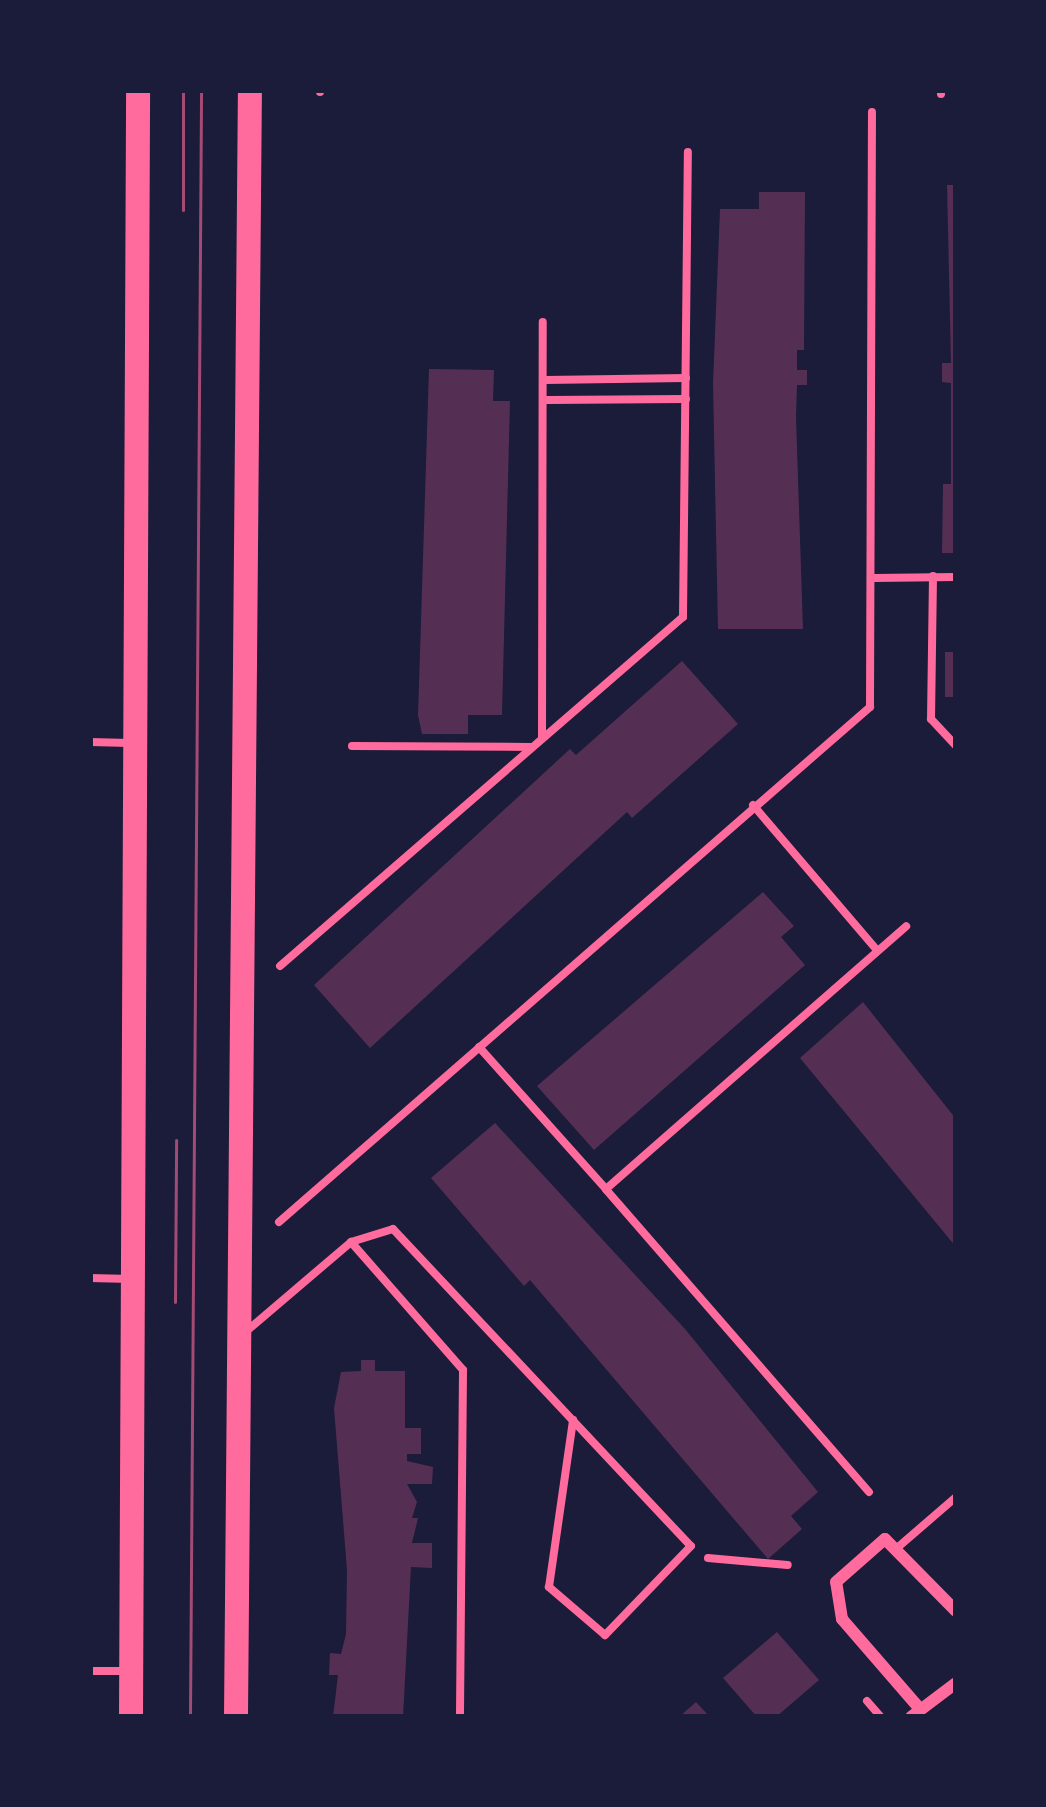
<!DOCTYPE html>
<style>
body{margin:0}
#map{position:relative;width:1046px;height:1807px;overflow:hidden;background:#1b1b3a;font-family:"Libre Baskerville",serif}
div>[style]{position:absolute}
.building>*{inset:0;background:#542f53;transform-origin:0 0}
.path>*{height:8px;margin:-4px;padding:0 4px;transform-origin:4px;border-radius:4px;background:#ff6b9d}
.service>*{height:8px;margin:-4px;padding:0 4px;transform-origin:4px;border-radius:4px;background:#ff6b9d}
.minor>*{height:12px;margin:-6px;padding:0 6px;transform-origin:6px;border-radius:6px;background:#ff6b9d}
.primary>*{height:24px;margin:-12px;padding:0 12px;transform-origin:12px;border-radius:12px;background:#ff6b9d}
.tram>*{height:3px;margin:-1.5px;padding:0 1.5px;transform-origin:1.5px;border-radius:1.5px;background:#a44b75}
span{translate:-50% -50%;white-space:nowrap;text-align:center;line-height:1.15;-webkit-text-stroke:12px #1b1b3a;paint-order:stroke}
.frame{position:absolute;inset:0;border:93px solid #1b1b3a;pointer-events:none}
</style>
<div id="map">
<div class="building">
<div style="clip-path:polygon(947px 185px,956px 185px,956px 553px,942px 553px,943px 484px,951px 484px,951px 383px,942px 382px,942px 363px,951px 363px)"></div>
<div style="clip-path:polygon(759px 192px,805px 192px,804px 350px,797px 350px,797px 370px,807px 370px,807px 385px,797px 385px,796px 418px,803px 629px,718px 629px,713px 384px,720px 209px,759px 209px)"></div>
<div style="clip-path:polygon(429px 369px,494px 370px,493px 401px,510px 401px,502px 715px,468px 715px,468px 734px,422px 734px,418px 715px)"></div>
<div style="left:945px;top:652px;width:11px;height:45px"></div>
<div style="clip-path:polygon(682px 661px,738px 724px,632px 818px,627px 812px,370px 1048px,314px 985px,570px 749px,576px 755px)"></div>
<div style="clip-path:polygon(763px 892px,794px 926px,781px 937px,805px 965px,594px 1150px,537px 1086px)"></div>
<div style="clip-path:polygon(863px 1002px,956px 1119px,956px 1247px,800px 1058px)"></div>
<div style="clip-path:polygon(495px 1123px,685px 1329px,818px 1492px,791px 1516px,802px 1529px,768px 1559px,530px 1280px,524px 1286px,431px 1178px)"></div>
<div style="clip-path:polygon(361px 1360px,375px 1360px,375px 1371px,405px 1371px,405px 1428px,421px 1428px,421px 1454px,407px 1454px,407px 1461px,433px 1467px,432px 1484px,407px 1484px,417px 1502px,412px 1518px,418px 1518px,412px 1543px,432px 1543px,432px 1568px,411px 1567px,403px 1717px,333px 1717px,338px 1675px,329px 1675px,330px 1653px,341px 1654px,346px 1634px,347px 1570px,334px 1408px,341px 1372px,361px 1371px)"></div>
<div style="clip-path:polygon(777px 1632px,819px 1680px,776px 1717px,757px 1717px,723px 1678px)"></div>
<div style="clip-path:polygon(696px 1702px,710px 1717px,679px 1717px)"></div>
</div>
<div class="path">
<div style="left:941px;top:90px;width:4px;rotate:90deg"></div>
<div style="left:320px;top:92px;width:2px;rotate:-90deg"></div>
<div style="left:545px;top:380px;width:141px;rotate:-0.8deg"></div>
<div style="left:546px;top:400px;width:140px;rotate:-0.4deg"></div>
<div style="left:933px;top:576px;width:143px;rotate:90.8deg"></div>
<div style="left:931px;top:719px;width:37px;rotate:47deg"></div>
<div style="left:874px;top:578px;width:82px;rotate:-0.7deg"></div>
<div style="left:542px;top:738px;width:416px;rotate:-89.9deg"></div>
<div style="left:352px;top:746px;width:179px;rotate:0.3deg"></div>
<div style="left:753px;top:805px;width:191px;rotate:49.5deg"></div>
<div style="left:280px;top:966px;width:533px;rotate:-40.89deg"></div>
<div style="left:683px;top:617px;width:465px;rotate:-89.4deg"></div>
<div style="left:479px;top:1047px;width:191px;rotate:48.2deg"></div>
<div style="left:279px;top:1222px;width:784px;rotate:-41.07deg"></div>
<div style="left:870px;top:707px;width:595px;rotate:-89.81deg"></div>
<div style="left:869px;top:1492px;width:401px;rotate:-131deg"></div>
<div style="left:606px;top:1189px;width:399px;rotate:-41.2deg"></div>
<div style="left:708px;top:1558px;width:80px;rotate:5deg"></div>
<div style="left:867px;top:1701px;width:21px;rotate:49deg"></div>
</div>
<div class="service">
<div style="left:90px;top:742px;width:40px;rotate:1.4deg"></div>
<div style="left:351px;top:1242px;width:44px;rotate:-17.2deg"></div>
<div style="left:393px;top:1229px;width:435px;rotate:46.8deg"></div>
<div style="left:691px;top:1546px;width:124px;rotate:134deg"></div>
<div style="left:605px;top:1635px;width:74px;rotate:-139.4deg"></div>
<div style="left:549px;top:1587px;width:169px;rotate:-81.8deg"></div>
<div style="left:90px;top:1278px;width:41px;rotate:1.4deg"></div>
<div style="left:243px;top:1334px;width:142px;rotate:-40.4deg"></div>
<div style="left:351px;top:1242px;width:170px;rotate:48.8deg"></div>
<div style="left:463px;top:1370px;width:347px;rotate:90.5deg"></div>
<div style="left:897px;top:1548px;width:78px;rotate:-40.8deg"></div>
<div style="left:90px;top:1671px;width:40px"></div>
</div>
<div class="minor">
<div style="left:920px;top:1709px;width:119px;rotate:-130.9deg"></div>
<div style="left:842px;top:1619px;width:37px;rotate:-99deg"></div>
<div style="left:836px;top:1582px;width:65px;rotate:-41.3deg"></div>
<div style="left:885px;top:1539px;width:101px;rotate:45.4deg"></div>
<div style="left:911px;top:1717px;width:56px;rotate:-37.1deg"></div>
</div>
<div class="primary">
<div style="left:131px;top:1717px;width:1627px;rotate:-89.75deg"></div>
<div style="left:236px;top:1717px;width:1627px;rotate:-89.51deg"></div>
</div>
<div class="tram">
<div style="left:183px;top:210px;width:120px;rotate:-90deg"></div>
<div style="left:175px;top:1302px;width:162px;rotate:-89.6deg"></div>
<div style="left:190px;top:1717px;width:1627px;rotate:-89.61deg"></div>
</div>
<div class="frame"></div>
</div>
